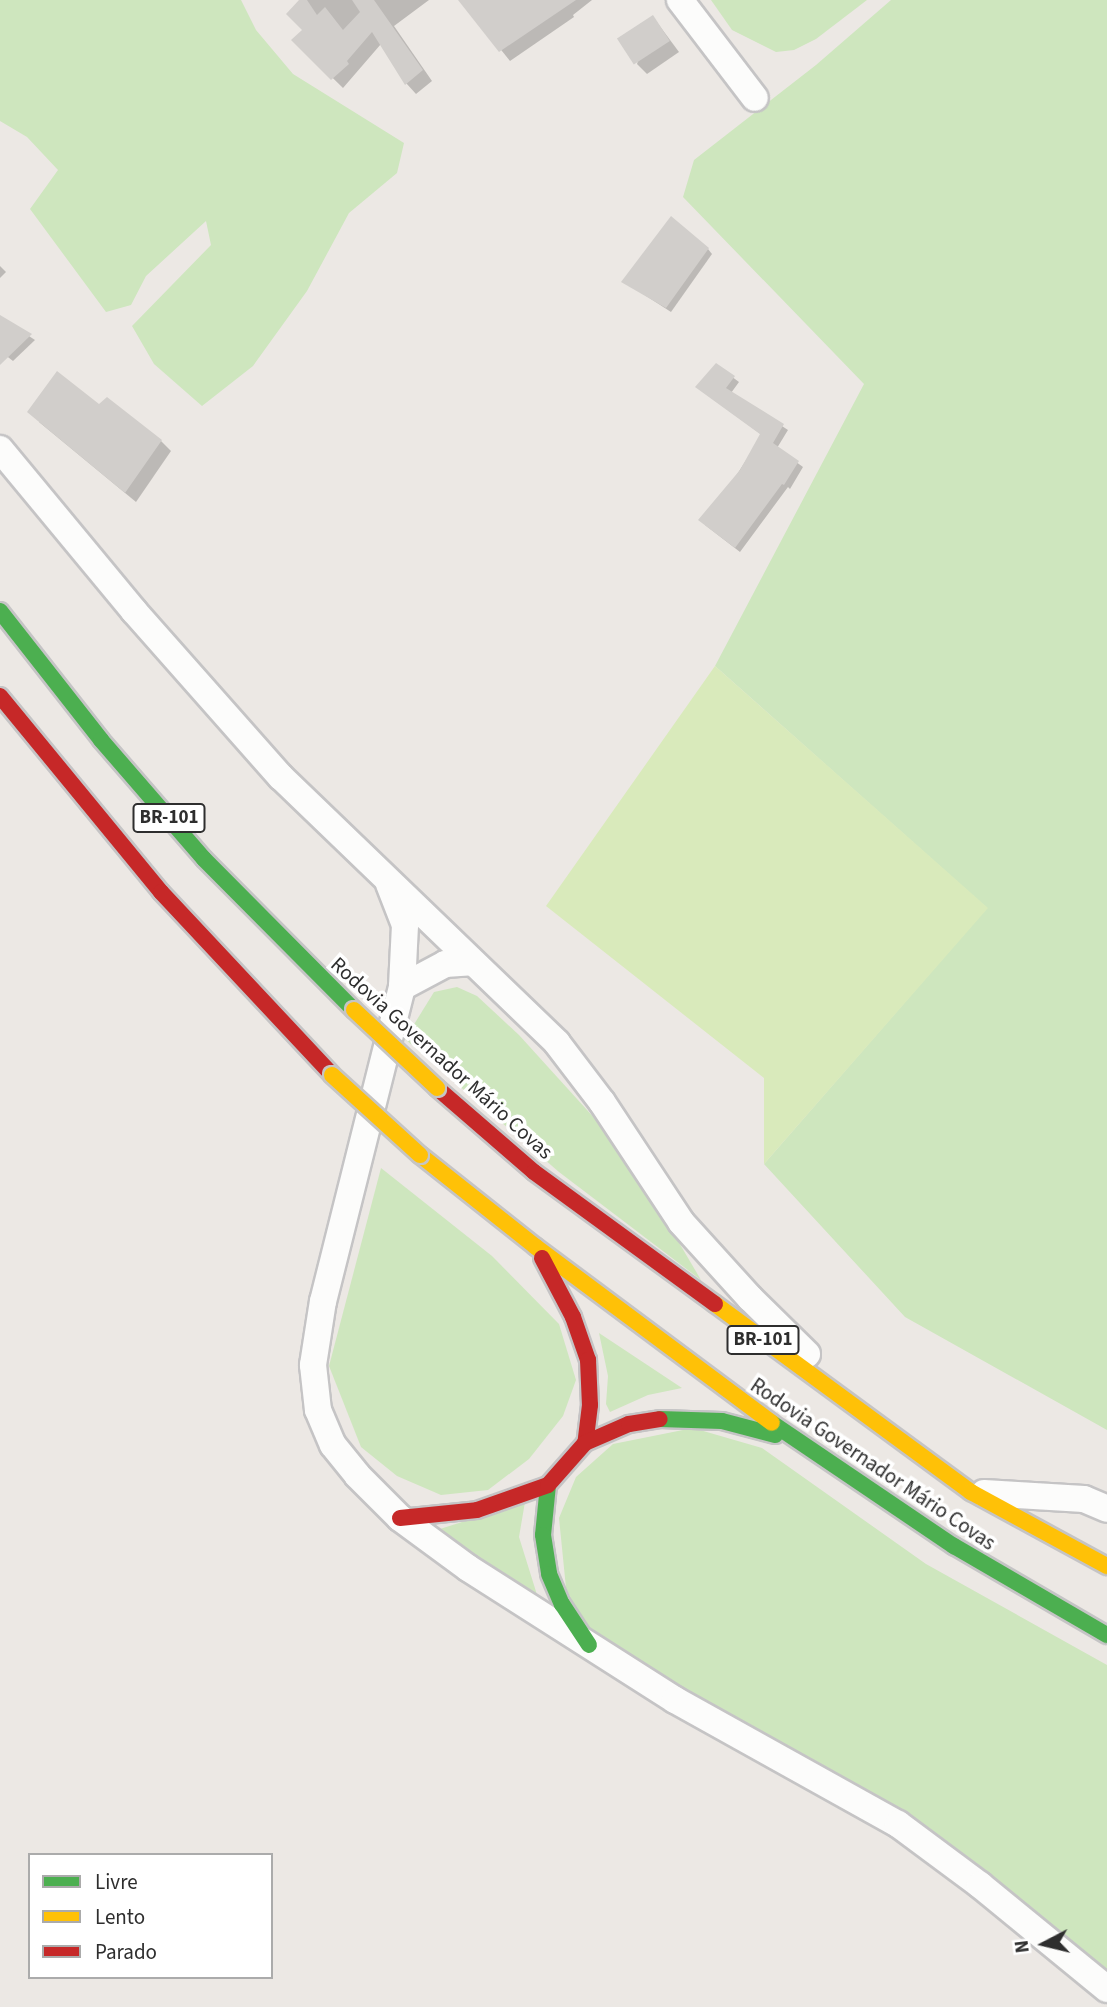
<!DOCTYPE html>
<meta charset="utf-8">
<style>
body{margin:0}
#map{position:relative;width:1107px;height:2007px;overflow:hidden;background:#ece8e4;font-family:"Source Sans 3",sans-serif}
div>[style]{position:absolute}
.green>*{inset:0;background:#cee6be}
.pitch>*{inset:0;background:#d9eabb}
.shadow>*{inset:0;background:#0003}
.building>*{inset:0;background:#d1cecb;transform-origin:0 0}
.roads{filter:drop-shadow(2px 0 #c5c4c5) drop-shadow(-2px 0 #c5c4c5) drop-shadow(0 2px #c5c4c5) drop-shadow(0 -2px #c5c4c5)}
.street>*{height:26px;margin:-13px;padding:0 13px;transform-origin:13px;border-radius:13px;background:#fcfcfb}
.fast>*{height:16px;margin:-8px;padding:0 8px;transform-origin:8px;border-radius:8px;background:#4caf50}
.slow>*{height:16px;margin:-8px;padding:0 8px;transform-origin:8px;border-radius:8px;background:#ffc107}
.jam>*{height:16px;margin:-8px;padding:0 8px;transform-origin:8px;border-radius:8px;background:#c62828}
.bridges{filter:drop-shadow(2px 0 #c6c5c4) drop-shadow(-2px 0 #c6c5c4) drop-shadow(0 2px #c6c5c4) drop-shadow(0 -2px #c6c5c4)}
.slow-bridge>*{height:16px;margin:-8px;padding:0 8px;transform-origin:8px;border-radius:8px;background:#ffc107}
span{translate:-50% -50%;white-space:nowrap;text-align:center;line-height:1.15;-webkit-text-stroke:7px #fff;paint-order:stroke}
.shield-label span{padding:2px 5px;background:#fff;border:2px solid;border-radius:5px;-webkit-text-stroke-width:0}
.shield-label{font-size:19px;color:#2e2e2e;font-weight:700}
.street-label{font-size:21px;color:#2e2e2e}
.legend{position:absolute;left:28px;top:1853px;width:245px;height:126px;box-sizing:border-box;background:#fff;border:2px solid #ababab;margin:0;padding:9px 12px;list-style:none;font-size:21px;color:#2e2e2e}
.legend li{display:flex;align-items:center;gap:14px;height:35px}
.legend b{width:35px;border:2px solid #ababab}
.north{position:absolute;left:1009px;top:1909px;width:70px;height:70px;-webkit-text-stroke:5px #fff;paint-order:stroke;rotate:263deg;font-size:19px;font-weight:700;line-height:28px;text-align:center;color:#2e2e2e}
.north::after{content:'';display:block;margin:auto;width:24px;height:32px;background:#2e2e2e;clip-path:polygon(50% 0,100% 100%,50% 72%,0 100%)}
</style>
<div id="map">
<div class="green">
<div style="clip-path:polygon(0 0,241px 0,256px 30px,293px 74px,404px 143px,397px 173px,349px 213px,307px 291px,253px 366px,202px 406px,154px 364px,132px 326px,211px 245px,206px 221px,146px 276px,131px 305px,106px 312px,30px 209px,58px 170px,27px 137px,0 121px)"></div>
<div style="clip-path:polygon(711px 0,867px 0,816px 39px,794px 50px,776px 52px,732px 30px)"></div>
<div style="clip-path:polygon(891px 0,1107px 0,1107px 1430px,905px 1317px,764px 1164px,987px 908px,715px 666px,864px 384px,683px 197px,694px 160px,816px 65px)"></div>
<div style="clip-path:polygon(457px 987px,477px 996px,519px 1035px,597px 1121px,658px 1207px,701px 1280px,559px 1172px,405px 1039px,434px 992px)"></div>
<div style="clip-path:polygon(381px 1168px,492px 1256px,559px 1324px,576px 1380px,563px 1416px,529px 1459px,488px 1490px,441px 1495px,397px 1476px,361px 1447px,329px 1366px)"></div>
<div style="clip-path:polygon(599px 1333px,682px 1388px,648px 1395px,610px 1412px,606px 1404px,608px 1376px)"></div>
<div style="clip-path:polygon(693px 1428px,762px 1448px,926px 1564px,1107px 1665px,1107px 1995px,959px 1856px,587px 1632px,566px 1588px,559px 1518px,576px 1477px,613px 1444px)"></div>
<div style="clip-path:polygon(525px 1502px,519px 1537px,543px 1614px,440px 1529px)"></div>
</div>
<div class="pitch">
<div style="clip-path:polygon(715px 666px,988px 908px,764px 1164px,764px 1078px,546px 906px)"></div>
</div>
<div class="shadow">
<div style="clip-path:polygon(301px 0,429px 0,394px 26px,432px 81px,416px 94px,406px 83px,381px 44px,343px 88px,294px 40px,304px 30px)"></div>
<div style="clip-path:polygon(461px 0,592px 0,573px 15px,574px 17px,510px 61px)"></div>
<div style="clip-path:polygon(653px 17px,679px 52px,647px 74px,637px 64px)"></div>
<div style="clip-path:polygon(708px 249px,712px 254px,671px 312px,623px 281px)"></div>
<div style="clip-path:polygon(0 266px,6px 272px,0 278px)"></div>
<div style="clip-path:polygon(0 317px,35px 340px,13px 361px,0 351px)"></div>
<div style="clip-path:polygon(716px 365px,739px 382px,731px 393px,788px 430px,777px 448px,803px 467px,790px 489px,788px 487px,740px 552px,705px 525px,762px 435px,702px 391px)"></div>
<div style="clip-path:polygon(99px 407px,161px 441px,171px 451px,136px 502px,39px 422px)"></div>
</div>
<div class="building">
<div style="clip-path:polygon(299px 0,307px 0,317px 15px,325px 7px,343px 30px,360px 12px,352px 0,374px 0,423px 70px,405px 85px,372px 32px,347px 61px,349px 64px,331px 80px,291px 40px,302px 30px,286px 14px)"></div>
<div style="clip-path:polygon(458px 0,576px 0,499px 52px)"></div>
<div style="left:653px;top:15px;width:31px;height:43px;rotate:57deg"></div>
<div style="clip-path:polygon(671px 216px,709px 248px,666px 308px,621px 282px)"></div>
<div style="clip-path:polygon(0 315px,32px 334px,0 365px)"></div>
<div style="clip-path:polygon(716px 363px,735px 376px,726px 388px,784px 424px,773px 443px,799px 461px,784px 485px,782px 484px,735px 548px,698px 520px,740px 470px,760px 434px,771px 442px,695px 387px)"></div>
<div style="clip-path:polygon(57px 371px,99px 404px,107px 397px,162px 440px,125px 493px,27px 412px)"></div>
</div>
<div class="roads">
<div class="street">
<div style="left:680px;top:0;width:123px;rotate:52.6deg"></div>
<div style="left:0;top:449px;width:210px;rotate:50.4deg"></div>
<div style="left:134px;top:611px;width:222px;rotate:48.5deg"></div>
<div style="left:281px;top:777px;width:383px;rotate:43.9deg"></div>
<div style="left:557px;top:1043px;width:74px;rotate:52.7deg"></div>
<div style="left:602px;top:1102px;width:144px;rotate:56.6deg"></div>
<div style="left:681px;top:1222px;width:103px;rotate:47.8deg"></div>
<div style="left:750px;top:1298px;width:80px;rotate:44.5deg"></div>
<div style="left:389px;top:884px;width:44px;rotate:68.7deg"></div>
<div style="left:405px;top:925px;width:62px;rotate:92.8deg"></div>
<div style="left:402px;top:987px;width:324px;rotate:104.1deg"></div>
<div style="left:323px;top:1301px;width:65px;rotate:98.9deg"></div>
<div style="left:313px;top:1365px;width:45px;rotate:83.7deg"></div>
<div style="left:318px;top:1410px;width:38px;rotate:67deg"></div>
<div style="left:333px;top:1445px;width:38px;rotate:51deg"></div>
<div style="left:357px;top:1475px;width:61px;rotate:45deg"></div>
<div style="left:400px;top:1518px;width:84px;rotate:36.3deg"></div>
<div style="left:468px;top:1568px;width:246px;rotate:32.5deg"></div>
<div style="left:675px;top:1700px;width:255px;rotate:29.1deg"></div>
<div style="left:898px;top:1824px;width:102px;rotate:36.6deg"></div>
<div style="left:980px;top:1885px;width:164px;rotate:39.3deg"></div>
<div style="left:402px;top:987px;width:49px;rotate:-28.1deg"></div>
<div style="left:445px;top:964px;width:26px;rotate:-4deg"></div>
<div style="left:984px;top:1493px;width:100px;rotate:3.4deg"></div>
<div style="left:1084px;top:1499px;width:25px;rotate:23deg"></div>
</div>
<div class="fast">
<div style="left:0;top:611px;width:164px;rotate:51.9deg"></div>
<div style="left:101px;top:740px;width:157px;rotate:49.1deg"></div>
<div style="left:204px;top:859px;width:213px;rotate:45.2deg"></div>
<div style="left:660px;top:1419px;width:62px;rotate:1.8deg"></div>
<div style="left:722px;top:1421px;width:55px;rotate:14.8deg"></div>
<div style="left:772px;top:1423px;width:220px;rotate:34.1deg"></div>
<div style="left:954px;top:1546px;width:177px;rotate:30.2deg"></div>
<div style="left:548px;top:1485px;width:50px;rotate:95.7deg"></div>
<div style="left:543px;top:1535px;width:39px;rotate:81deg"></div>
<div style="left:549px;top:1574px;width:33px;rotate:67deg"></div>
<div style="left:562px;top:1604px;width:49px;rotate:56.6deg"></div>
</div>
<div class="slow">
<div style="left:420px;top:1155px;width:148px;rotate:38.4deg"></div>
<div style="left:536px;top:1247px;width:294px;rotate:36.7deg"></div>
<div style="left:715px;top:1304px;width:318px;rotate:36.3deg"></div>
<div style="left:971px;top:1492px;width:155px;rotate:28.6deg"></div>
</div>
<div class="jam">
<div style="left:0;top:696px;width:254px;rotate:50.6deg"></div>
<div style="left:161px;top:892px;width:250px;rotate:46.9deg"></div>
<div style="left:437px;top:1088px;width:128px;rotate:40.9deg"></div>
<div style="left:534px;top:1172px;width:224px;rotate:36.1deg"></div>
<div style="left:542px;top:1258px;width:67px;rotate:62.3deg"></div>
<div style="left:573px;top:1317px;width:46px;rotate:70.8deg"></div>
<div style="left:588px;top:1360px;width:45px;rotate:87.5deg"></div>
<div style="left:590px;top:1405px;width:38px;rotate:97deg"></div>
<div style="left:400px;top:1518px;width:77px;rotate:-5.9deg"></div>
<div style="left:477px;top:1510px;width:75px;rotate:-19.4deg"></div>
<div style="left:548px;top:1485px;width:56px;rotate:-48.6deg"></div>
<div style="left:585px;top:1443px;width:48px;rotate:-23.4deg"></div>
<div style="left:629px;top:1424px;width:31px;rotate:-9deg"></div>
</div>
</div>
<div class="bridges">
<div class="slow-bridge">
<div style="left:354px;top:1010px;width:114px;rotate:43.2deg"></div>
<div style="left:332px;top:1075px;width:119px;rotate:42.3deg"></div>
</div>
</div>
<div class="shield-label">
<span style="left:169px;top:818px">BR-101</span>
<span style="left:763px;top:1340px">BR-101</span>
</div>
<div class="street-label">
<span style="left:442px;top:1058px;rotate:42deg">Rodovia Governador Mário Covas</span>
<span style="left:873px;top:1464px;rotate:34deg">Rodovia Governador Mário Covas</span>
</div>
<ul class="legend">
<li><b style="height:9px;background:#4caf50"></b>Livre</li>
<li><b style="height:9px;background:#ffc107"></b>Lento</li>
<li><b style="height:9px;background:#c62828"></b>Parado</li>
</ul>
<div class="north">N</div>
</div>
